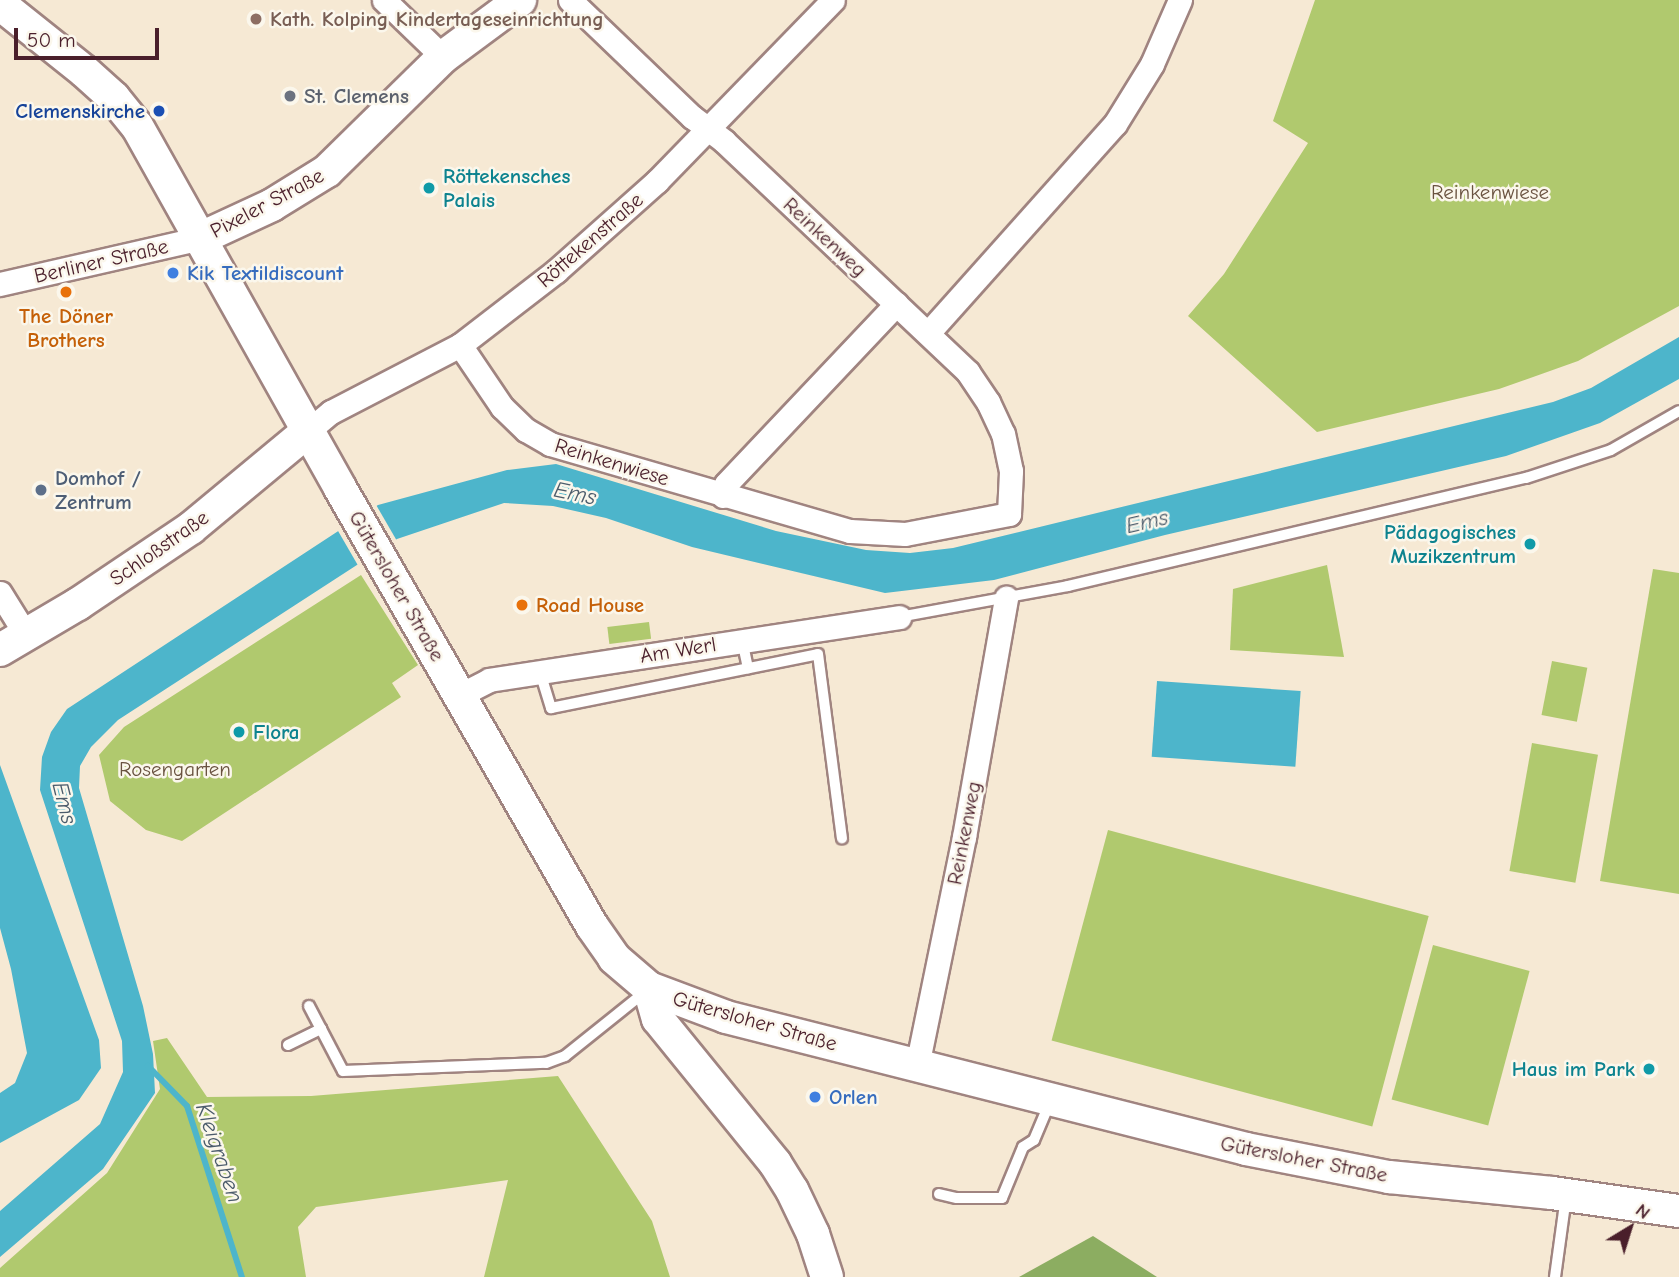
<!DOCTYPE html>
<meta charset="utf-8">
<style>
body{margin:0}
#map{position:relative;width:1679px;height:1277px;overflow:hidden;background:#f6e9d4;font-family:"Comic Neue",sans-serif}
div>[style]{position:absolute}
.green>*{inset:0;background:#b0c96e;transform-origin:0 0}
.forest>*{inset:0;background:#8cad61}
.water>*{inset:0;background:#4db5cb;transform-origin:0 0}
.pier>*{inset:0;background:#f6e9d4;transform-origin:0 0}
.stream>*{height:6px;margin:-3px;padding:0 3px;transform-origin:3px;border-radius:3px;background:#4db5cb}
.roads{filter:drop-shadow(2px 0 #a08480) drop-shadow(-2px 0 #a08480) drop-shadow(0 2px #a08480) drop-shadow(0 -2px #a08480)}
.lane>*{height:10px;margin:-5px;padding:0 5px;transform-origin:5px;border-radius:5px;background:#fff}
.street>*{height:23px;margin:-11.5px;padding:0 11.5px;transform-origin:11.5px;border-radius:11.5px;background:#fff}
.secondary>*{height:32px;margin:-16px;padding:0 16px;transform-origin:16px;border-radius:16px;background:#fff}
.dots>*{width:19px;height:19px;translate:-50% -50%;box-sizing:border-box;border:4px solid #fbf7ec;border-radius:50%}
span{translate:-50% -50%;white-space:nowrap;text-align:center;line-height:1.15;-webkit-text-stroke:5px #fbf7ec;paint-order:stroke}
.education-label{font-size:21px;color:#785e54;font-weight:700}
.left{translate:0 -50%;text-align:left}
.worship-label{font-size:21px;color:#5b616d;font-weight:700}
.transit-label{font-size:21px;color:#164399;font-weight:700}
.right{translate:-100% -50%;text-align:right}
.culture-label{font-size:21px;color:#0d838f;font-weight:700}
.park-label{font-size:21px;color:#69523f}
.street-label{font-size:21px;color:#4a1f2b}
.shop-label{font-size:21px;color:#366cbe;font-weight:700}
.food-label{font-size:21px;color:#c56008;font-weight:700}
.service-label{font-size:21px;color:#4e5e75;font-weight:700}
.water-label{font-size:23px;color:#4b5b6b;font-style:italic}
.north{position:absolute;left:1595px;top:1193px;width:70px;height:70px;-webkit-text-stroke:5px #fbf7ec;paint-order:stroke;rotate:38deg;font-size:19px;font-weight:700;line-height:28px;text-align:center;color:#4a1f2b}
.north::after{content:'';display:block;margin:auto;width:24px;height:32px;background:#4a1f2b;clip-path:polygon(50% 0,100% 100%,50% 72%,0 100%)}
.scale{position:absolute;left:14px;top:28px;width:145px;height:32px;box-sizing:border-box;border:4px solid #4a1f2b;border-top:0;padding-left:9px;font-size:21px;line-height:24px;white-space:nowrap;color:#4a1f2b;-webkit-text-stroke:5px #fbf7ec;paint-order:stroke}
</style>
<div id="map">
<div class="green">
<div style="clip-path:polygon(1315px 0,1679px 0,1679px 306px,1578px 361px,1499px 389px,1317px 432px,1188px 316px,1224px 274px,1308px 143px,1273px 121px)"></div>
<div style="clip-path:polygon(1327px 565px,1344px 657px,1230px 650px,1233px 589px)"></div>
<div style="clip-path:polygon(1653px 569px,1679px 573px,1679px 894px,1600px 881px)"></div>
<div style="clip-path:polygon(361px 575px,418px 665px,392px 683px,401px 697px,182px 841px,146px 830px,110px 801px,99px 755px,124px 727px)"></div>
<div style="left:649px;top:622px;width:17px;height:42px;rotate:83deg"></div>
<div style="left:1552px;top:661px;width:36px;height:55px;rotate:11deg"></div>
<div style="left:1532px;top:743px;width:67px;height:130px;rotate:10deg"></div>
<div style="left:1108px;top:830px;width:332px;height:218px;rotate:15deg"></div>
<div style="left:1433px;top:945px;width:100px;height:160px;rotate:15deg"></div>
<div style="clip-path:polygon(167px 1038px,207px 1097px,311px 1096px,558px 1076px,652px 1221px,670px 1277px,484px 1277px,508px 1180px,316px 1207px,298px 1227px,306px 1277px,0 1277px,0 1268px,107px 1173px,160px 1089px,153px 1041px)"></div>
</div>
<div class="forest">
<div style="clip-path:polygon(1093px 1236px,1157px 1277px,1019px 1277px)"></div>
</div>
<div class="water">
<div style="clip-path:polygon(1679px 337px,1679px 379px,1600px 423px,1506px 456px,1165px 535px,994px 580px,885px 593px,692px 547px,606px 518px,553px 506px,504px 503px,397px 539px,118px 720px,91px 747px,80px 766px,79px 788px,143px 1006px,153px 1054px,155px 1093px,103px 1169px,0 1257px,0 1211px,100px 1124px,123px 1072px,122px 1041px,40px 790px,42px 757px,51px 732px,67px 709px,378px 505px,507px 470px,556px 464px,776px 531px,866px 550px,910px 553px,953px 548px,1553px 402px,1591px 388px)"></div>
<div style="left:1157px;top:681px;width:144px;height:76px;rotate:4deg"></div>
<div style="clip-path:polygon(0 765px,99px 1040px,101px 1068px,79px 1100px,0 1143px,0 1093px,15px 1083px,27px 1053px,11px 969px,0 928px)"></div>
</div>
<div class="pier">
<div style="left:375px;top:503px;width:46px;height:46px;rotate:60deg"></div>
</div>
<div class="stream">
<div style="left:148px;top:1066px;width:56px;rotate:45.7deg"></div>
<div style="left:187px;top:1106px;width:180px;rotate:72.2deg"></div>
</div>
<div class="roads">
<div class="lane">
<div style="left:899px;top:617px;width:172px;rotate:-10.4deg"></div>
<div style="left:1068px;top:586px;width:471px;rotate:-13.3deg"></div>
<div style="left:1526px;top:478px;width:89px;rotate:-18.2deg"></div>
<div style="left:1611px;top:450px;width:78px;rotate:-29.8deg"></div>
<div style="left:742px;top:640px;width:29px;rotate:78deg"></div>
<div style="left:540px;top:672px;width:38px;rotate:73deg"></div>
<div style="left:551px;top:708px;width:272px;rotate:-11.4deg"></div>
<div style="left:818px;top:654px;width:186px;rotate:82.6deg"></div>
<div style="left:309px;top:1006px;width:73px;rotate:62.4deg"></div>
<div style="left:343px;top:1071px;width:203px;rotate:-2.3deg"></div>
<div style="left:546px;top:1063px;width:20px;rotate:-20deg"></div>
<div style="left:565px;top:1056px;width:102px;rotate:-38.7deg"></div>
<div style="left:288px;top:1045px;width:37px;rotate:-26deg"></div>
<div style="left:939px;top:1194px;width:18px;rotate:13deg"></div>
<div style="left:957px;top:1198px;width:45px"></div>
<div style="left:1002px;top:1198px;width:55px;rotate:-67.6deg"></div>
<div style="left:1023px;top:1147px;width:13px;rotate:-32deg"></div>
<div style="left:1034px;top:1140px;width:41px;rotate:-67.2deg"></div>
<div style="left:1555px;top:1277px;width:81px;rotate:-82.2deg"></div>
</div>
<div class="street">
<div style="left:384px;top:0;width:82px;rotate:44deg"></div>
<div style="left:0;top:284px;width:206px;rotate:-12.9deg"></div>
<div style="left:928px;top:333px;width:280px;rotate:-48.2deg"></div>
<div style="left:1115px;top:124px;width:70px;rotate:-58.3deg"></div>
<div style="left:1152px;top:64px;width:70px;rotate:-66.4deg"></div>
<div style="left:460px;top:345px;width:75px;rotate:55.9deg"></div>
<div style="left:502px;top:407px;width:33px;rotate:44deg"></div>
<div style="left:526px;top:430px;width:28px;rotate:30deg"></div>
<div style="left:550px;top:444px;width:312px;rotate:16.2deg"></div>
<div style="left:850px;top:531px;width:55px;rotate:3.1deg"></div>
<div style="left:905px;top:534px;width:106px;rotate:-10.9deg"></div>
<div style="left:1009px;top:514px;width:43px;rotate:-87.3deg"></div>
<div style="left:1011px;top:471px;width:38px;rotate:-102deg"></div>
<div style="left:1003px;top:434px;width:35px;rotate:-115deg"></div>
<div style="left:988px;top:402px;width:36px;rotate:-124deg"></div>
<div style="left:968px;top:372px;width:336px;rotate:-136.6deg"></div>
<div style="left:724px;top:141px;width:40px;rotate:-143deg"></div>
<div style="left:692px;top:117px;width:169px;rotate:-136.2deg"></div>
<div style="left:308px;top:431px;width:30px;rotate:-40deg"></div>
<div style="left:331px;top:412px;width:145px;rotate:-27.4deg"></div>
<div style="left:460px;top:345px;width:121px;rotate:-37.6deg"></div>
<div style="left:556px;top:271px;width:135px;rotate:-41.7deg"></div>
<div style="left:657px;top:181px;width:252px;rotate:-45.8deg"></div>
<div style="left:723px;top:496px;width:12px;rotate:-76deg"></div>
<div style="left:726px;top:484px;width:248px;rotate:-46.6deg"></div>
<div style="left:0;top:593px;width:49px;rotate:58.2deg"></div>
<div style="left:460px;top:695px;width:33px;rotate:-27deg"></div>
<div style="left:489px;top:680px;width:415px;rotate:-8.7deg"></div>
<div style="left:917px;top:1066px;width:234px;rotate:-78.4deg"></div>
<div style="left:964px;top:837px;width:243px;rotate:-80deg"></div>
</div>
<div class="secondary">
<div style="left:0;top:4px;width:107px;rotate:38.6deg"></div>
<div style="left:84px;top:71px;width:40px;rotate:42deg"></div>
<div style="left:114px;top:98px;width:36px;rotate:51deg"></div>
<div style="left:137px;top:126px;width:415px;rotate:60.7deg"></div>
<div style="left:340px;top:488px;width:505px;rotate:60.09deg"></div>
<div style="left:592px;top:926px;width:39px;rotate:55deg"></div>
<div style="left:614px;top:958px;width:46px;rotate:40.6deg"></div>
<div style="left:649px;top:988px;width:82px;rotate:20.6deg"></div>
<div style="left:726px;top:1017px;width:536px;rotate:14.24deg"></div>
<div style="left:1246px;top:1149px;width:146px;rotate:11.1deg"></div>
<div style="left:1389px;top:1177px;width:164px;rotate:5.6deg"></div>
<div style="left:1552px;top:1193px;width:128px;rotate:8.1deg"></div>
<div style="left:201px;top:238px;width:78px;rotate:-24.9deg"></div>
<div style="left:272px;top:205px;width:65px;rotate:-31.7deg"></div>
<div style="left:327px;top:171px;width:163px;rotate:-44.5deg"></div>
<div style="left:443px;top:57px;width:96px;rotate:-36.5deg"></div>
<div style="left:0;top:650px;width:91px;rotate:-30.5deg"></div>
<div style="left:78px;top:604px;width:136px;rotate:-33.9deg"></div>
<div style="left:191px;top:528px;width:152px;rotate:-39.7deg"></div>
<div style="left:649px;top:988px;width:32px;rotate:74deg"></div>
<div style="left:658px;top:1019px;width:186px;rotate:50.9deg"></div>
<div style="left:775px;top:1163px;width:32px;rotate:58deg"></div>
<div style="left:792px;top:1190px;width:49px;rotate:64.5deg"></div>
<div style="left:813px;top:1234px;width:45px;rotate:72deg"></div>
</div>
</div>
<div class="dots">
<div style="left:256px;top:19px;background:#8d6e63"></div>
<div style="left:290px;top:96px;background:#6b7280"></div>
<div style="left:159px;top:111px;background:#1a4fb4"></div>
<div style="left:429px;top:188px;background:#0f9aa8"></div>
<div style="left:173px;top:273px;background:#3f7fe0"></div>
<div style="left:66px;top:292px;background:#e8710a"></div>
<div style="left:41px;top:490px;background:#5c6f8a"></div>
<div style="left:1530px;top:544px;background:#0f9aa8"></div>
<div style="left:522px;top:605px;background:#e8710a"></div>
<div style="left:239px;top:732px;background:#0f9aa8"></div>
<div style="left:1649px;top:1069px;background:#0f9aa8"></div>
<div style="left:815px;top:1097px;background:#3f7fe0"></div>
</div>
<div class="education-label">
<span class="left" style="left:270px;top:19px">Kath. Kolping Kindertageseinrichtung</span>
</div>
<div class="worship-label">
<span class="left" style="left:304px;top:96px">St. Clemens</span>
</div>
<div class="transit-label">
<span class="right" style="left:145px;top:111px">Clemenskirche</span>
</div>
<div class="culture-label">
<span class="left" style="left:443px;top:188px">Röttekensches<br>Palais</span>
<span class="right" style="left:1516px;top:544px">Pädagogisches<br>Muzikzentrum</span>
<span class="left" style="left:253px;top:732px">Flora</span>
<span class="right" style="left:1635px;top:1069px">Haus im Park</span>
</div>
<div class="park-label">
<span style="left:1490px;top:192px">Reinkenwiese</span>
<span style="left:175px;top:769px">Rosengarten</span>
</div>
<div class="street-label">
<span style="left:267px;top:203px;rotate:-28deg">Pixeler Straße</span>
<span style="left:825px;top:237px;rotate:43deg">Reinkenweg</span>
<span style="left:590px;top:240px;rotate:-41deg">Röttekenstraße</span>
<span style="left:101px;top:261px;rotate:-13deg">Berliner Straße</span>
<span style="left:612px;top:462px;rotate:17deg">Reinkenwiese</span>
<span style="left:159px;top:548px;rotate:-35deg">Schloßstraße</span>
<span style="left:397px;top:586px;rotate:60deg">Gütersloher Straße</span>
<span style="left:678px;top:650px;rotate:-9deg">Am Werl</span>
<span style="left:964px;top:833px;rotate:-79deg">Reinkenweg</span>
<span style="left:755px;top:1021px;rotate:16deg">Gütersloher Straße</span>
<span style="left:1304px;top:1159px;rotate:11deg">Gütersloher Straße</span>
</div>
<div class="shop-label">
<span class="left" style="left:187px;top:273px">Kik Textildiscount</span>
<span class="left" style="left:829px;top:1097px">Orlen</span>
</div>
<div class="food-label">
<span style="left:66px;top:328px">The Döner<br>Brothers</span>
<span class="left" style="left:536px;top:605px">Road House</span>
</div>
<div class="service-label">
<span class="left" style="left:55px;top:490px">Domhof /<br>Zentrum</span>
</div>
<div class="water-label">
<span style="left:575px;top:494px;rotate:12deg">Ems</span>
<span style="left:1147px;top:522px;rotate:-13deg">Ems</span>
<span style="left:64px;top:803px;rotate:76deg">Ems</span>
<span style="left:219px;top:1153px;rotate:71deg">Kleigraben</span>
</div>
<div class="north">N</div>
<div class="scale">50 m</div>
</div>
